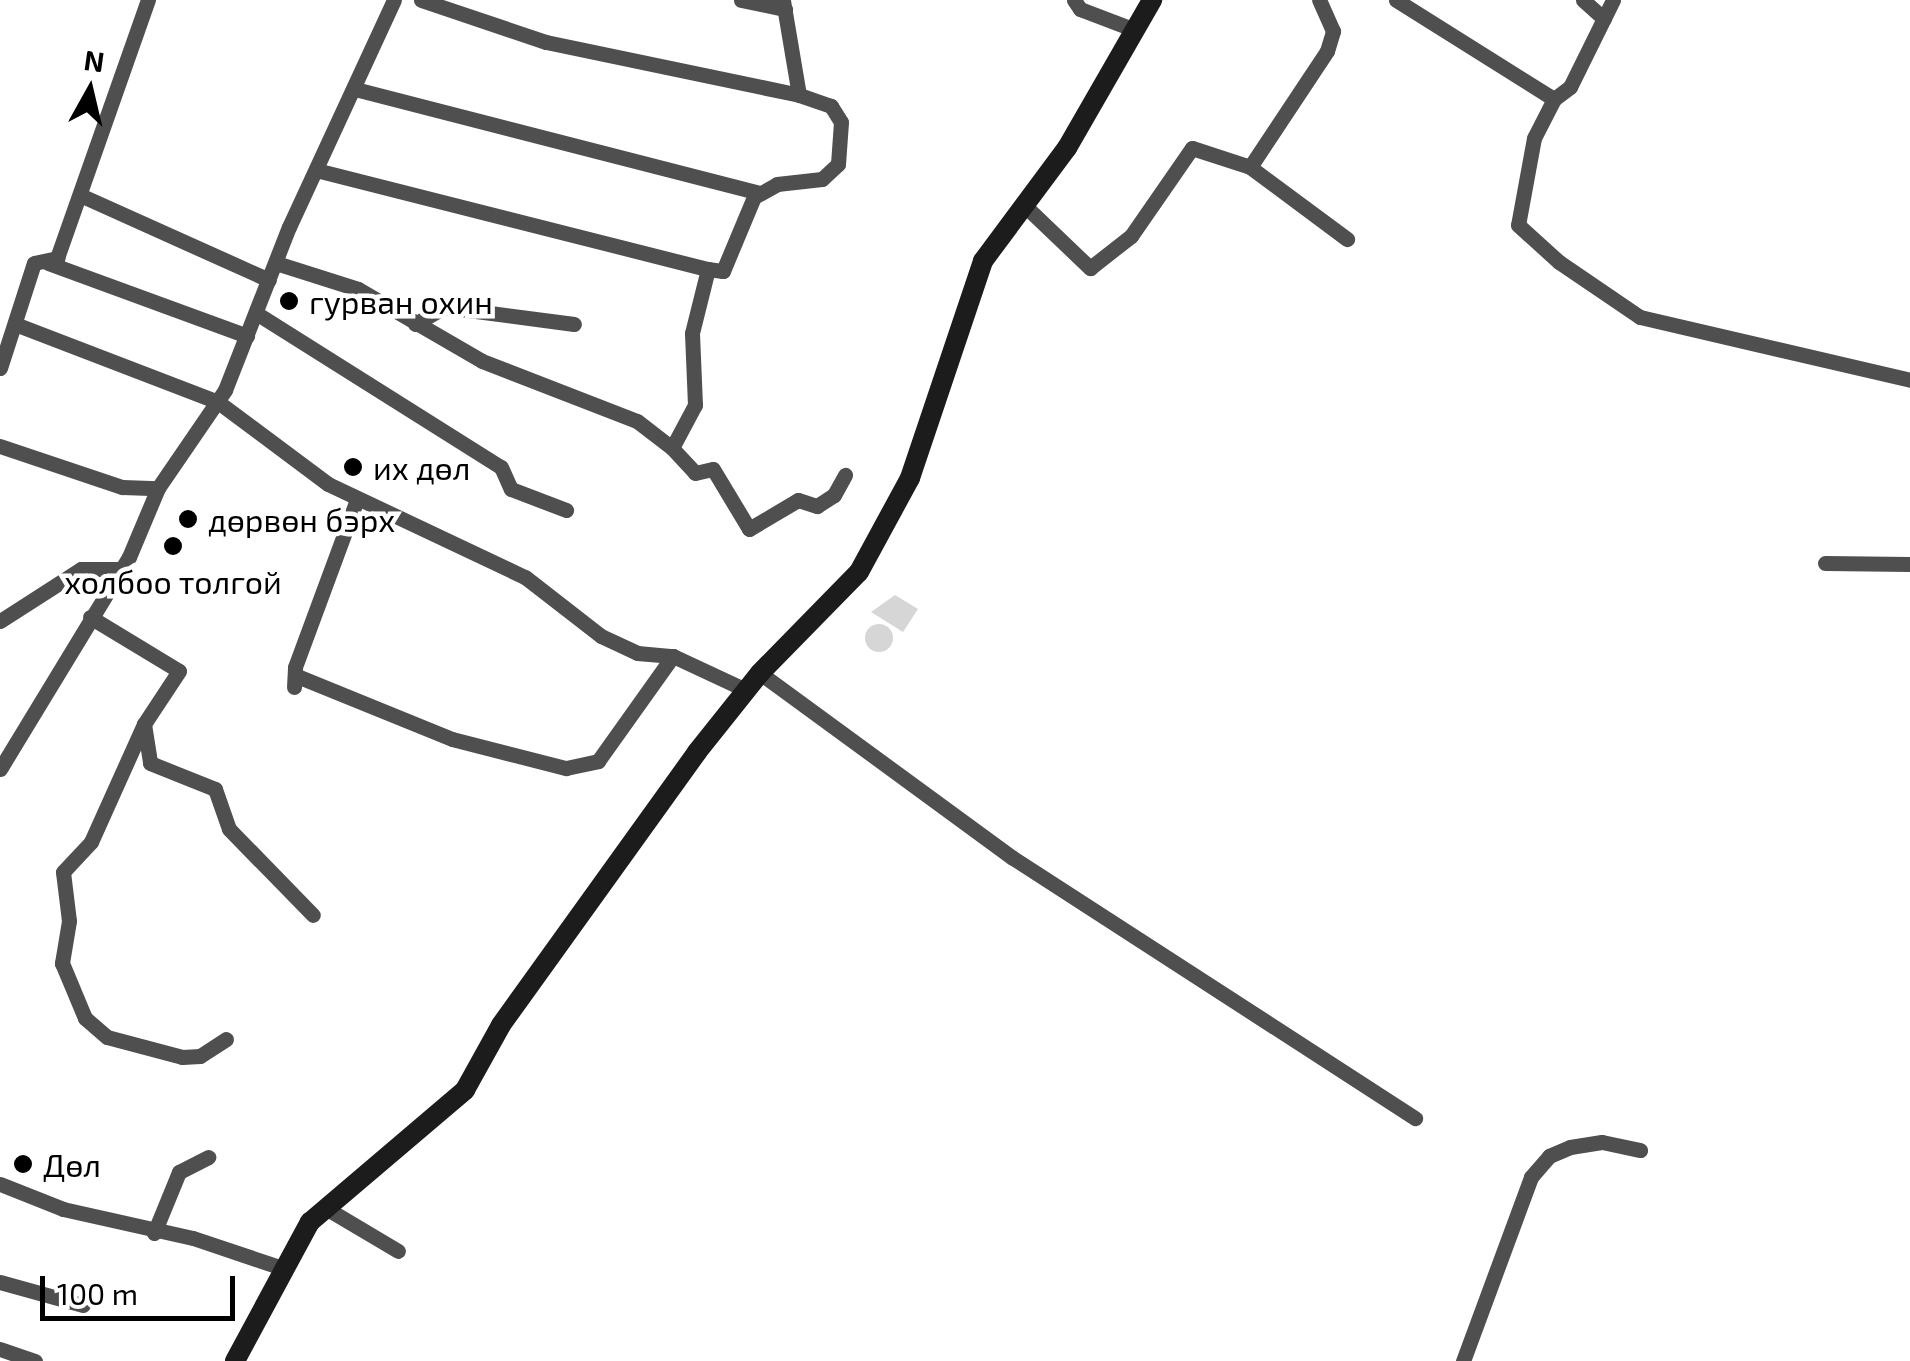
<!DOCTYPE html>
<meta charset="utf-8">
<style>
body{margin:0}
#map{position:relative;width:1910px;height:1361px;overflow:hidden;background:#fff;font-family:"Exo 2",sans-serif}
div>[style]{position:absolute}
.green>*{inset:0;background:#d6d6d6}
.round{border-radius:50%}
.street>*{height:15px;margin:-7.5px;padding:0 7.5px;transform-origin:7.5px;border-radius:7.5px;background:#4f4f4f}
.secondary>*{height:20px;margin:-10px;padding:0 10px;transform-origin:10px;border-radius:10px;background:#1c1c1c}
.dots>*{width:28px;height:28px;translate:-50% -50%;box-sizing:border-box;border:5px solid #fff;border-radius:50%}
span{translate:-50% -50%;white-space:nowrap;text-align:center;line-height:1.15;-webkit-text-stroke:9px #fff;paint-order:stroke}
.poi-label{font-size:32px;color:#000}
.left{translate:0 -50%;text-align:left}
.north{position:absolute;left:40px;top:40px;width:100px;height:100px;-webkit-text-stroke:8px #fff;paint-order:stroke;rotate:8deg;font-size:28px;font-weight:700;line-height:40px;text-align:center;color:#000}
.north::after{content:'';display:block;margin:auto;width:35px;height:45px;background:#000;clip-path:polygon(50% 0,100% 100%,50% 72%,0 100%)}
.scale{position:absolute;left:40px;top:1276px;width:195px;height:45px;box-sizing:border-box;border:5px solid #000;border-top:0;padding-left:12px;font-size:30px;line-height:35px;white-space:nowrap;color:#000;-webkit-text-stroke:8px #fff;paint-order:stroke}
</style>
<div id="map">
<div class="green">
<div style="clip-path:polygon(895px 595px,918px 609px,903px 632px,871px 612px)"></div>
<div class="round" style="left:865px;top:624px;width:28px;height:28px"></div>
</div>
<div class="street">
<div style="left:421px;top:0;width:132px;rotate:18.6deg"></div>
<div style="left:546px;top:42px;width:258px;rotate:11.8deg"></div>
<div style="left:741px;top:0;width:45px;rotate:11.6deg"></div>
<div style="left:1074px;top:0;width:11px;rotate:56deg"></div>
<div style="left:1080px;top:9px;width:59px;rotate:20.9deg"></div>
<div style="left:1396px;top:0;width:186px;rotate:32.1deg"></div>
<div style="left:1583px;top:0;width:28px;rotate:42deg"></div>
<div style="left:1613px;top:0;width:97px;rotate:116.3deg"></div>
<div style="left:1570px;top:87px;width:20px;rotate:143deg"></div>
<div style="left:1554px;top:99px;width:44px;rotate:117.1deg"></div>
<div style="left:1534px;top:138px;width:88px;rotate:100.4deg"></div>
<div style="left:1518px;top:225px;width:55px;rotate:42.1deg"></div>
<div style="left:1559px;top:262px;width:98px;rotate:34.2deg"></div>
<div style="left:1640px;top:317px;width:277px;rotate:13.1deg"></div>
<div style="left:355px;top:89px;width:418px;rotate:14.4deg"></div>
<div style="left:1250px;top:167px;width:121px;rotate:36.6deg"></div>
<div style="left:316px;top:170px;width:404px;rotate:14.2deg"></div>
<div style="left:80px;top:195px;width:207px;rotate:24.2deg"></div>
<div style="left:1023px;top:204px;width:93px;rotate:43.7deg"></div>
<div style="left:1090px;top:268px;width:52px;rotate:-38deg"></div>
<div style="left:1131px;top:236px;width:107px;rotate:-55.3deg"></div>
<div style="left:1192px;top:148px;width:61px;rotate:18.1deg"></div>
<div style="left:1250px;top:167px;width:139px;rotate:-56.4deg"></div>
<div style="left:1327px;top:51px;width:21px;rotate:-73deg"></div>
<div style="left:1333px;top:31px;width:34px;rotate:-114deg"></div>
<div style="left:48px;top:263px;width:212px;rotate:20.1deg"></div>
<div style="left:276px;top:263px;width:86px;rotate:17.6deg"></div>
<div style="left:358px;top:289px;width:143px;rotate:30.1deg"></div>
<div style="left:482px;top:361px;width:166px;rotate:21.2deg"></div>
<div style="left:637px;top:421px;width:44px;rotate:37.6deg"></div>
<div style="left:672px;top:448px;width:49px;rotate:-61.9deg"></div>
<div style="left:695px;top:405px;width:72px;rotate:-92.4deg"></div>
<div style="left:692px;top:333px;width:66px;rotate:-76deg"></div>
<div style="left:708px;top:269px;width:15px;rotate:8deg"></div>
<div style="left:723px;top:271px;width:80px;rotate:-67.3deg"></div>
<div style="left:754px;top:197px;width:26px;rotate:-29deg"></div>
<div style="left:777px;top:184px;width:45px;rotate:-6.3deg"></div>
<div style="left:822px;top:179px;width:22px;rotate:-43deg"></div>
<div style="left:838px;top:164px;width:42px;rotate:-85.9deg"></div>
<div style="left:841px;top:122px;width:19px;rotate:-122deg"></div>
<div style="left:831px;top:106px;width:34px;rotate:-161deg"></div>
<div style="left:799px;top:95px;width:96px;rotate:-99.6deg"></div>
<div style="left:256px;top:313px;width:289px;rotate:32.2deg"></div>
<div style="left:501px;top:467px;width:24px;rotate:66deg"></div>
<div style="left:511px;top:489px;width:59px;rotate:20.9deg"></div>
<div style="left:15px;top:324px;width:217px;rotate:21deg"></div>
<div style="left:218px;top:402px;width:137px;rotate:36.7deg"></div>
<div style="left:328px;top:484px;width:218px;rotate:25.3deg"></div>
<div style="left:525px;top:577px;width:96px;rotate:37.8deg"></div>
<div style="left:601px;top:636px;width:40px;rotate:25deg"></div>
<div style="left:637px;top:653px;width:36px;rotate:5deg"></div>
<div style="left:673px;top:656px;width:81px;rotate:25deg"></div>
<div style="left:415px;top:324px;width:34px;rotate:-30deg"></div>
<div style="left:445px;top:307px;width:130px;rotate:7.5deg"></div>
<div style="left:0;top:368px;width:110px;rotate:-72.1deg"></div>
<div style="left:34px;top:263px;width:24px;rotate:-12deg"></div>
<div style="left:57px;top:258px;width:274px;rotate:-70.6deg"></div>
<div style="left:0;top:446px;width:129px;rotate:18.6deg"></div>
<div style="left:122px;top:487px;width:36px;rotate:2deg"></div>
<div style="left:672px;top:448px;width:34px;rotate:47deg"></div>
<div style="left:695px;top:473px;width:18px;rotate:-13deg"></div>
<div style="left:713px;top:469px;width:70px;rotate:59deg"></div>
<div style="left:749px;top:529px;width:57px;rotate:-30.6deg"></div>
<div style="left:798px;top:500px;width:20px;rotate:18deg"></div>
<div style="left:817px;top:506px;width:20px;rotate:-33deg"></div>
<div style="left:834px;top:495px;width:23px;rotate:-61deg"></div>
<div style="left:1825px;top:563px;width:85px;rotate:0.7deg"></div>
<div style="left:90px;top:617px;width:104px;rotate:31.2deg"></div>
<div style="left:179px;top:671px;width:64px;rotate:123.4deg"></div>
<div style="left:144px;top:724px;width:39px;rotate:81deg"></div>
<div style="left:150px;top:763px;width:70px;rotate:21.8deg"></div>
<div style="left:215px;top:789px;width:42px;rotate:70.7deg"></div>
<div style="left:229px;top:829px;width:120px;rotate:45.7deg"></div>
<div style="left:0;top:621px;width:96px;rotate:-32.7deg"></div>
<div style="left:81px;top:569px;width:39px"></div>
<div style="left:760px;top:673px;width:313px;rotate:36.2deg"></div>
<div style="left:1013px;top:858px;width:479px;rotate:32.9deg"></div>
<div style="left:297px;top:676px;width:167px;rotate:22.1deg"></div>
<div style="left:452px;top:739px;width:118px;rotate:14.3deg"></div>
<div style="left:566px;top:768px;width:33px;rotate:-12deg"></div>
<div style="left:598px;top:761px;width:129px;rotate:-54.5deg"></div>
<div style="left:294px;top:687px;width:20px;rotate:-87deg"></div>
<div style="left:295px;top:667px;width:179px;rotate:-69.7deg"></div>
<div style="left:144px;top:724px;width:129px;rotate:114.2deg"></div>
<div style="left:91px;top:842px;width:41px;rotate:133deg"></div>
<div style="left:63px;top:872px;width:49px;rotate:83deg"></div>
<div style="left:69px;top:921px;width:43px;rotate:99.5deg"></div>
<div style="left:62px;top:963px;width:60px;rotate:67.3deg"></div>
<div style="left:85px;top:1018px;width:29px;rotate:41deg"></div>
<div style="left:107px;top:1037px;width:78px;rotate:14.9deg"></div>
<div style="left:182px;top:1057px;width:18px;rotate:-3deg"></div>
<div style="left:200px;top:1056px;width:31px;rotate:-33deg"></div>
<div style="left:0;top:769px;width:248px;rotate:-58.7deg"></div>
<div style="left:129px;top:557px;width:75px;rotate:-67.2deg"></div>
<div style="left:158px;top:488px;width:119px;rotate:-55.6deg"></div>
<div style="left:225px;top:390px;width:175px;rotate:-68.6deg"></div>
<div style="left:289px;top:227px;width:250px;rotate:-65.2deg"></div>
<div style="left:0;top:1184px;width:68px;rotate:21.6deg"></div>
<div style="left:63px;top:1209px;width:133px;rotate:12.6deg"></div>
<div style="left:193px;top:1238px;width:94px;rotate:18.6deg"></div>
<div style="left:324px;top:1207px;width:86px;rotate:30.7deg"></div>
<div style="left:154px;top:1233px;width:66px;rotate:-67.7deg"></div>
<div style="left:179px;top:1172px;width:33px;rotate:-27deg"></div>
<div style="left:0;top:1282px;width:86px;rotate:15.5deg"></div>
<div style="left:0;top:1349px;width:37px;rotate:19deg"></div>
<div style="left:1463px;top:1361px;width:196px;rotate:-69.7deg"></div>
<div style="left:1531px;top:1177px;width:28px;rotate:-49deg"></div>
<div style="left:1549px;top:1156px;width:23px;rotate:-23deg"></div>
<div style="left:1570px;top:1147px;width:32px;rotate:-9deg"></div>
<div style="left:1602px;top:1142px;width:39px;rotate:12deg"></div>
</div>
<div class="secondary">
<div style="left:235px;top:1361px;width:158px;rotate:-61.7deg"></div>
<div style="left:310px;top:1222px;width:204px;rotate:-40.4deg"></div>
<div style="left:465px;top:1090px;width:74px;rotate:-61deg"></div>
<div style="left:501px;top:1025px;width:336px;rotate:-54.3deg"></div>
<div style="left:697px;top:752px;width:101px;rotate:-51.4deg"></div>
<div style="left:760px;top:673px;width:141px;rotate:-45.6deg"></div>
<div style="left:859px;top:572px;width:107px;rotate:-61.5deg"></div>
<div style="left:910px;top:478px;width:229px;rotate:-71.4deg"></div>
<div style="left:983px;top:261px;width:141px;rotate:-53.4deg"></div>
<div style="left:1067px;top:148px;width:171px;rotate:-60.1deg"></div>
</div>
<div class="dots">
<div style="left:289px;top:301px;background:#000"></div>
<div style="left:353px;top:467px;background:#000"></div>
<div style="left:188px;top:519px;background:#000"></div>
<div style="left:173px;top:546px;background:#000"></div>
<div style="left:23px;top:1164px;background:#000"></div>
</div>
<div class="poi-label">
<span class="left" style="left:309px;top:301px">гурван охин</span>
<span class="left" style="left:373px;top:467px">их дөл</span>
<span class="left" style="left:208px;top:519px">дөрвөн бэрх</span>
<span style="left:173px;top:581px">холбоо толгой</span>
<span class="left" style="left:43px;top:1164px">Дөл</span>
</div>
<div class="north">N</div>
<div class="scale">100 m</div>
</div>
